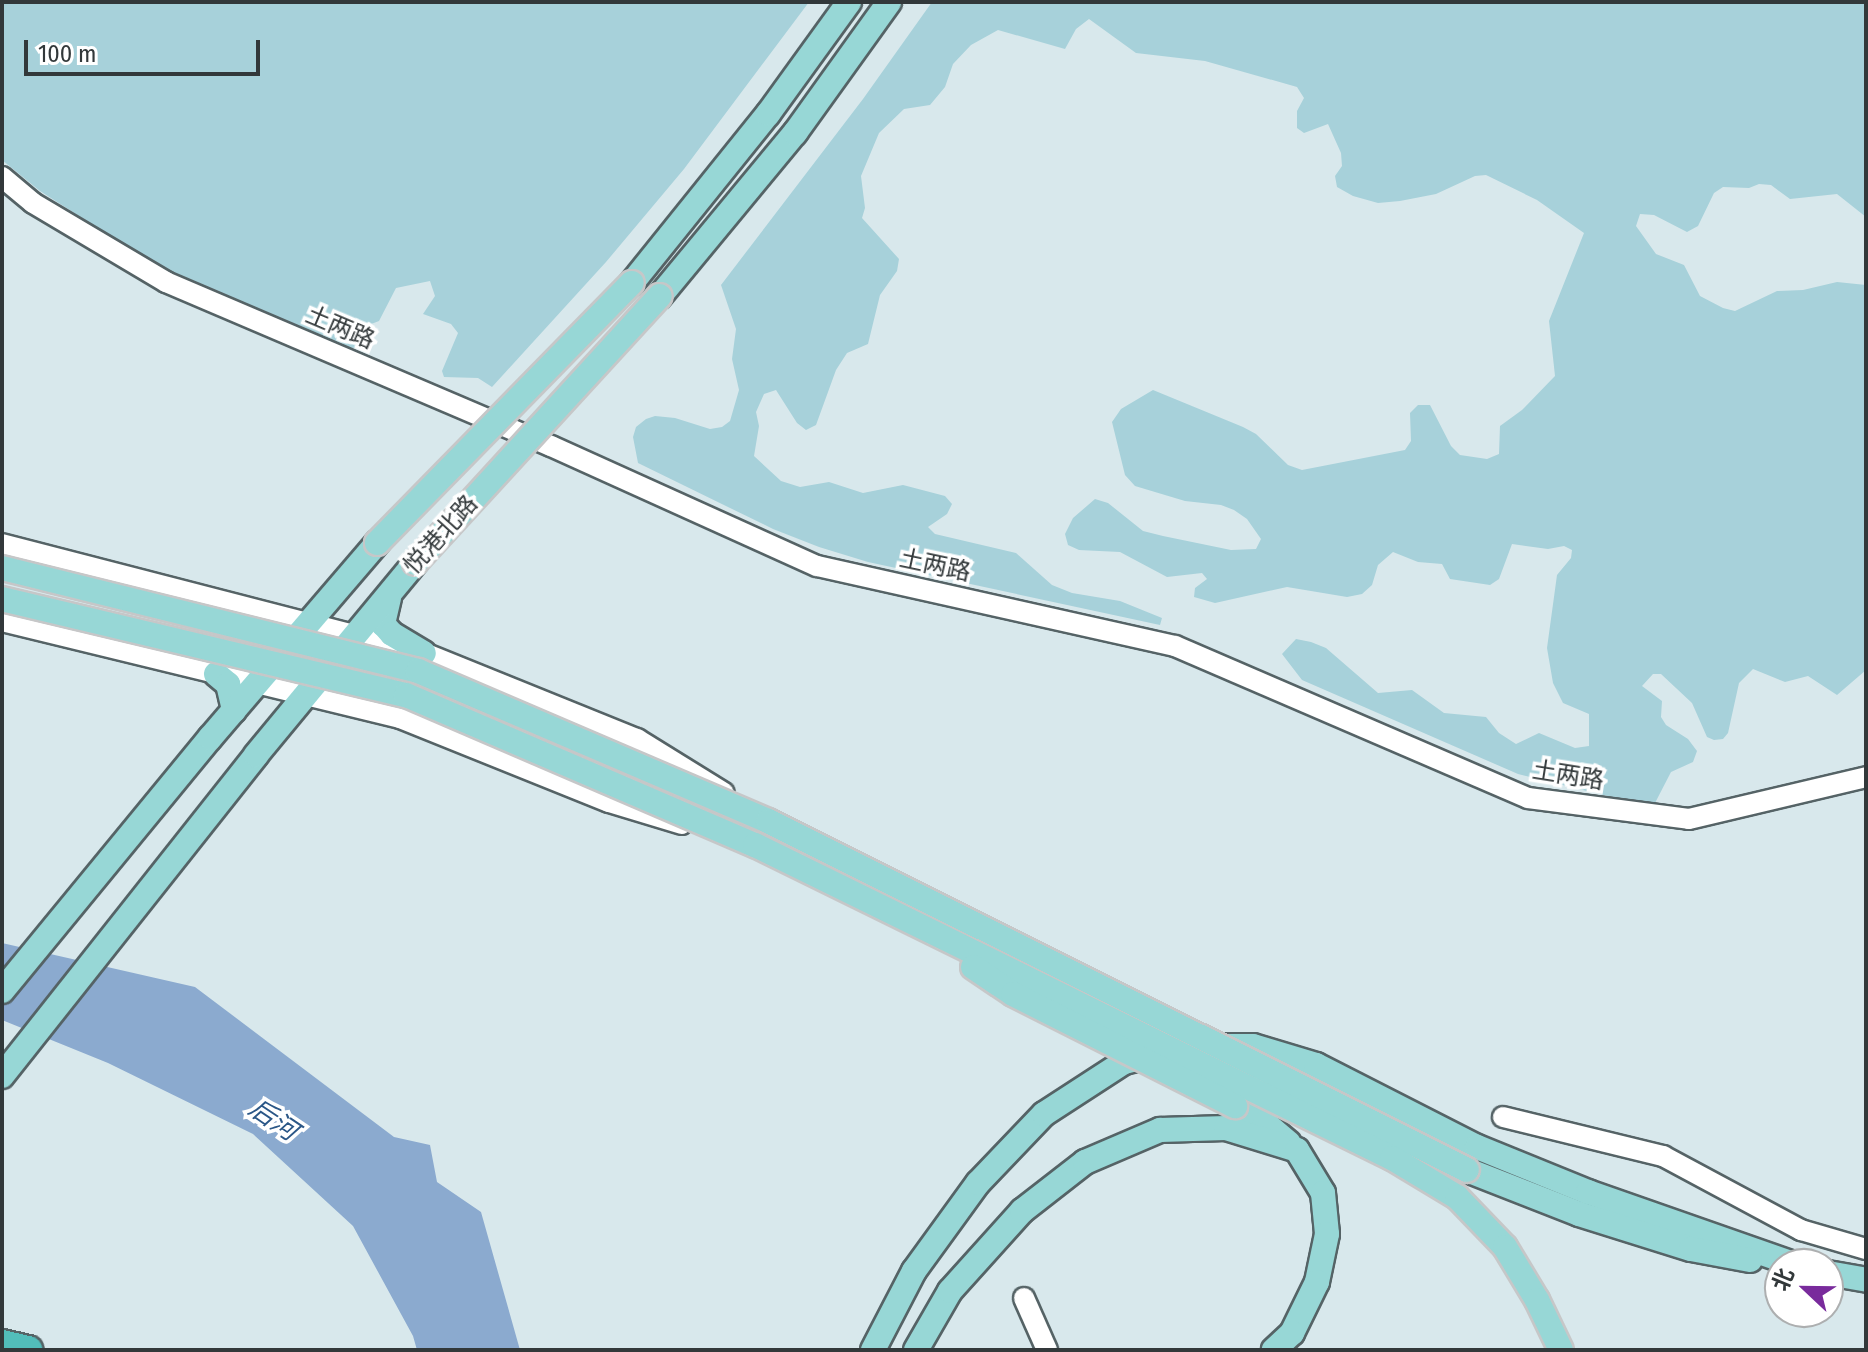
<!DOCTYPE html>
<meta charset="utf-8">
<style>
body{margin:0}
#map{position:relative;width:1868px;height:1352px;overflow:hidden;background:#d8e8ec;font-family:"Fira Sans Condensed","Noto Sans SC",sans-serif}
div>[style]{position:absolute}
.green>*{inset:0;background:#a7d1da}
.water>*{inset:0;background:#8baacf}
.roads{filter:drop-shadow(2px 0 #556366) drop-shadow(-2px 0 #556366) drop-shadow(0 2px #556366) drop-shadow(0 -2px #556366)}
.minor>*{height:20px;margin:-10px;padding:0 10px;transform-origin:10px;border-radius:10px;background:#fff}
.major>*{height:24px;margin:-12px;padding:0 12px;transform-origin:12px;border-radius:12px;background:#97d7d6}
.highway>*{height:28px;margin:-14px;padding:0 14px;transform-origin:14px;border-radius:14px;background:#52bdba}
.bridges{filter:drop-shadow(2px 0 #c6c7c8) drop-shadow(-2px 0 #c6c7c8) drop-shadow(0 2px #c6c7c8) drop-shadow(0 -2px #c6c7c8)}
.major-bridge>*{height:24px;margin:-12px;padding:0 12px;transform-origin:12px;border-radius:12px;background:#97d7d6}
span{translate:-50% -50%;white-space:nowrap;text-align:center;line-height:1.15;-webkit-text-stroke:7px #fff;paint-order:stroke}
.street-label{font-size:24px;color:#32383a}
.water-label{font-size:26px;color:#2b5787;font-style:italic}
.frame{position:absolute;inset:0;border:4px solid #32383a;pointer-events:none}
.north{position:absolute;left:1764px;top:1248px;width:80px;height:80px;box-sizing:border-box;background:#fff;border:2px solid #adafb0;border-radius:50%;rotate:292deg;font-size:22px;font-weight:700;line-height:32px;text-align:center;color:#32383a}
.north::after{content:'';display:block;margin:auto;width:28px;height:36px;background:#792b9c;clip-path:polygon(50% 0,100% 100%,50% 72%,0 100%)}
.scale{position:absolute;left:24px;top:40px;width:236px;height:36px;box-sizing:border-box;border:4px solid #32383a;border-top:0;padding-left:10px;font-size:24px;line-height:28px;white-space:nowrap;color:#32383a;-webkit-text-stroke:6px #fff;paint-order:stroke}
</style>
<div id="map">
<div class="green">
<div style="clip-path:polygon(2px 2px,809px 2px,684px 169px,606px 262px,492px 387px,478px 378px,444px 377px,442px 371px,458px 333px,451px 324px,423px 314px,435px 296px,430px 281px,396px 288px,379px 321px,361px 328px,363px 343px,359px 348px,349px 348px,168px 273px,40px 191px,2px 160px)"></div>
<div style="clip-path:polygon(932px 2px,1866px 2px,1866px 217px,1837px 194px,1790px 199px,1771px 185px,1759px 184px,1749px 188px,1723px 187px,1714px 193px,1698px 226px,1687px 232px,1654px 215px,1640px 214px,1636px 226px,1656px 254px,1684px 265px,1700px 296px,1723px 308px,1735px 311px,1777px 291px,1803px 290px,1837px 282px,1866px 285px,1866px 670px,1837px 695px,1808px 676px,1785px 682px,1753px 669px,1739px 683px,1728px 733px,1723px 739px,1714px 740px,1707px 737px,1692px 703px,1661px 674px,1653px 674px,1642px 686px,1662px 701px,1661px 717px,1666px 725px,1688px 739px,1697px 751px,1693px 762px,1671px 772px,1655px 803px,1648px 806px,1518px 774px,1302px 680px,1282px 654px,1296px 639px,1311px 642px,1326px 648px,1378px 693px,1412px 690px,1444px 713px,1486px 717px,1499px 733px,1516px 744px,1539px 733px,1575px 748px,1589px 746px,1589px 714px,1563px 703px,1553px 683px,1547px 648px,1557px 575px,1571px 558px,1572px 550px,1564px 546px,1548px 549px,1512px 544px,1499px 579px,1490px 585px,1450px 579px,1442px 564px,1418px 562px,1393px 552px,1378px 565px,1372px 585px,1362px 594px,1347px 597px,1287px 587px,1215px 603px,1194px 597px,1195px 588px,1207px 579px,1202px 573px,1167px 577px,1120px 552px,1079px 550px,1068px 545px,1065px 534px,1073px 518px,1095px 499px,1108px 503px,1143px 531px,1163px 536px,1231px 550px,1256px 549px,1261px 539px,1247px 519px,1234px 510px,1221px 505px,1185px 501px,1135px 486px,1125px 475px,1112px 422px,1121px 409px,1153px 390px,1243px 427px,1256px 434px,1288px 465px,1302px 470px,1405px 450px,1411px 441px,1410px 413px,1418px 405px,1430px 405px,1451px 446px,1460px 455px,1487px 459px,1499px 454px,1500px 426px,1522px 410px,1555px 376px,1549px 321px,1584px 233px,1537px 200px,1486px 175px,1475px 176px,1436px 194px,1400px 201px,1378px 203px,1353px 196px,1337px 187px,1335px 176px,1342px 166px,1341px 153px,1328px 124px,1304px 133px,1297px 128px,1297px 111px,1304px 98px,1297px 87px,1205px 61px,1136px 53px,1089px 19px,1076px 29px,1065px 49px,998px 30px,971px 45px,953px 64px,945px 87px,930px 105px,904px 109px,879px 133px,861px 176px,865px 208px,862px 218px,899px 259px,897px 271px,880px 295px,868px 344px,847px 353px,836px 370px,816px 425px,806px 430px,797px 423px,776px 390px,764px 394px,756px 412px,759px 426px,754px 456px,781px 481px,800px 487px,829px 482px,863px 493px,903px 485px,945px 496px,952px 504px,947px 514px,928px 527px,935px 534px,1016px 553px,1052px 585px,1072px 593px,1120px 601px,1162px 618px,1160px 625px,868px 562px,819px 547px,773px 529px,638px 463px,633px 437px,636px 427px,646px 419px,655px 416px,675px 418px,710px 429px,722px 427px,730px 421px,739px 390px,732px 359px,736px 329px,721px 285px,863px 99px)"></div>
</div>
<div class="water">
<div style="clip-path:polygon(2px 943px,195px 987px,394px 1137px,430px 1145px,437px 1182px,481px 1212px,520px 1350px,417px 1350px,413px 1336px,353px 1226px,253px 1134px,108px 1063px,2px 1020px)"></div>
</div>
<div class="roads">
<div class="minor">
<div style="left:2px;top:177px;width:40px;rotate:40deg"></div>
<div style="left:33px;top:203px;width:155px;rotate:30.7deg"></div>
<div style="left:166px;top:282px;width:418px;rotate:23.1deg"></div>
<div style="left:551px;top:446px;width:292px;rotate:24.3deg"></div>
<div style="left:817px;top:566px;width:367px;rotate:12.6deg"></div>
<div style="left:1175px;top:646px;width:384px;rotate:23.3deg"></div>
<div style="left:1528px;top:798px;width:162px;rotate:7.4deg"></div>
<div style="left:1689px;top:819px;width:182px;rotate:-13.3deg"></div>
<div style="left:2px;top:544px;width:436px;rotate:14.5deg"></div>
<div style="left:424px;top:653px;width:230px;rotate:22deg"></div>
<div style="left:637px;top:739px;width:102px;rotate:31.8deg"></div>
<div style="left:2px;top:621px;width:410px;rotate:13.7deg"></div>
<div style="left:400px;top:718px;width:225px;rotate:21.9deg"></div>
<div style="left:609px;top:802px;width:76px;rotate:16.8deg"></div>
<div style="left:1503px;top:1117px;width:165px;rotate:13.7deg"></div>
<div style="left:1663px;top:1156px;width:157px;rotate:28.2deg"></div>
<div style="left:1801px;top:1230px;width:68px;rotate:16.3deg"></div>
<div style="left:1024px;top:1298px;width:57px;rotate:66.1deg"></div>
</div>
<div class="major">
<div style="left:632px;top:283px;width:217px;rotate:-51.2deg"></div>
<div style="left:768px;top:114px;width:138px;rotate:-54.1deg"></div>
<div style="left:660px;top:296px;width:212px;rotate:-50.4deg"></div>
<div style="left:795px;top:133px;width:161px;rotate:-54.3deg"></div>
<div style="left:389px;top:598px;width:27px;rotate:103deg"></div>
<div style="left:383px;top:624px;width:13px;rotate:48deg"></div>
<div style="left:392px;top:634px;width:37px;rotate:31deg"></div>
<div style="left:216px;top:674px;width:16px;rotate:40deg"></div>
<div style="left:228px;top:684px;width:27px;rotate:77deg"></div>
<div style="left:2px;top:991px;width:328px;rotate:-50.6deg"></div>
<div style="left:210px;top:738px;width:257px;rotate:-49.4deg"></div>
<div style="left:1216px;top:1046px;width:37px"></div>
<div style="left:1253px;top:1046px;width:66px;rotate:16.8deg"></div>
<div style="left:1316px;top:1065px;width:181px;rotate:27deg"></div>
<div style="left:1477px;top:1147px;width:120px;rotate:22.1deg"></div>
<div style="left:1588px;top:1192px;width:218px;rotate:19.3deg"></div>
<div style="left:2px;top:1076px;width:409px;rotate:-51.6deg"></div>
<div style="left:256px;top:755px;width:249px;rotate:-50.4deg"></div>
<div style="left:1235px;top:1106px;width:34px;rotate:30deg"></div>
<div style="left:1265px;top:1123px;width:31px;rotate:40deg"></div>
<div style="left:1467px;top:1170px;width:120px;rotate:21.4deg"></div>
<div style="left:1579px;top:1214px;width:117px;rotate:17.4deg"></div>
<div style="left:1691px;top:1249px;width:60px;rotate:10.6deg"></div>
<div style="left:1828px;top:1273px;width:39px;rotate:10deg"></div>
<div style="left:873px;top:1350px;width:89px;rotate:-62.6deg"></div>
<div style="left:914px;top:1271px;width:109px;rotate:-54deg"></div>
<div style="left:978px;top:1183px;width:95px;rotate:-46.3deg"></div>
<div style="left:1044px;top:1114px;width:95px;rotate:-33deg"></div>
<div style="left:1124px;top:1062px;width:29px;rotate:-14deg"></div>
<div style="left:916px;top:1350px;width:68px;rotate:-60deg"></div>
<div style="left:950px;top:1291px;width:108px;rotate:-48deg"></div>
<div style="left:1022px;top:1211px;width:80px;rotate:-37.9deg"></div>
<div style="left:1085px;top:1162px;width:82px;rotate:-23.1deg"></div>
<div style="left:1160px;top:1130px;width:66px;rotate:-1.7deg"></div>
<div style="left:1226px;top:1128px;width:74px;rotate:17.2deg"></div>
<div style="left:1297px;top:1150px;width:50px;rotate:58.8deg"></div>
<div style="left:1323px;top:1193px;width:41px;rotate:84.4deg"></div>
<div style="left:1327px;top:1234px;width:49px;rotate:101.8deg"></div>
<div style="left:1317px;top:1282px;width:57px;rotate:116.1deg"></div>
<div style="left:1292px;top:1333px;width:25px;rotate:137deg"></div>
</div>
<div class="highway">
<div style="left:2px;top:1344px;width:27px;rotate:13deg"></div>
</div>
</div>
<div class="bridges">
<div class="major-bridge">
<div style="left:377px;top:543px;width:364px;rotate:-45.6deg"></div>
<div style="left:415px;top:563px;width:362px;rotate:-47.5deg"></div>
<div style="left:2px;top:568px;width:429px;rotate:13.9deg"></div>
<div style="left:418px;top:671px;width:381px;rotate:23.2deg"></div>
<div style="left:768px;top:821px;width:781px;rotate:26.53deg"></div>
<div style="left:2px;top:599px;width:415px;rotate:13.4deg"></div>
<div style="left:406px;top:695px;width:380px;rotate:23.3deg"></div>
<div style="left:755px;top:845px;width:710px;rotate:26.17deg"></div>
<div style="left:1392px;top:1158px;width:76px;rotate:31deg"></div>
<div style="left:1457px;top:1197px;width:69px;rotate:46.2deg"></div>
<div style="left:1505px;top:1247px;width:62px;rotate:58.9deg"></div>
<div style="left:1537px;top:1300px;width:55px;rotate:64.4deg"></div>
<div style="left:973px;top:967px;width:48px;rotate:34deg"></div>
<div style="left:1013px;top:994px;width:249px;rotate:26.8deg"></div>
</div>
</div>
<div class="street-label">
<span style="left:340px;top:328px;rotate:23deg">土两路</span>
<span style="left:441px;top:535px;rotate:-48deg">悦港北路</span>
<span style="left:935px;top:566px;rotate:12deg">土两路</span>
<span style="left:1568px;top:776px;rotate:9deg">土两路</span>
</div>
<div class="water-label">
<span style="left:273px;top:1120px;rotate:34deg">后河</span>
</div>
<div class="frame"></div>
<div class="north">北</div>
<div class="scale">100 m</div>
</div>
